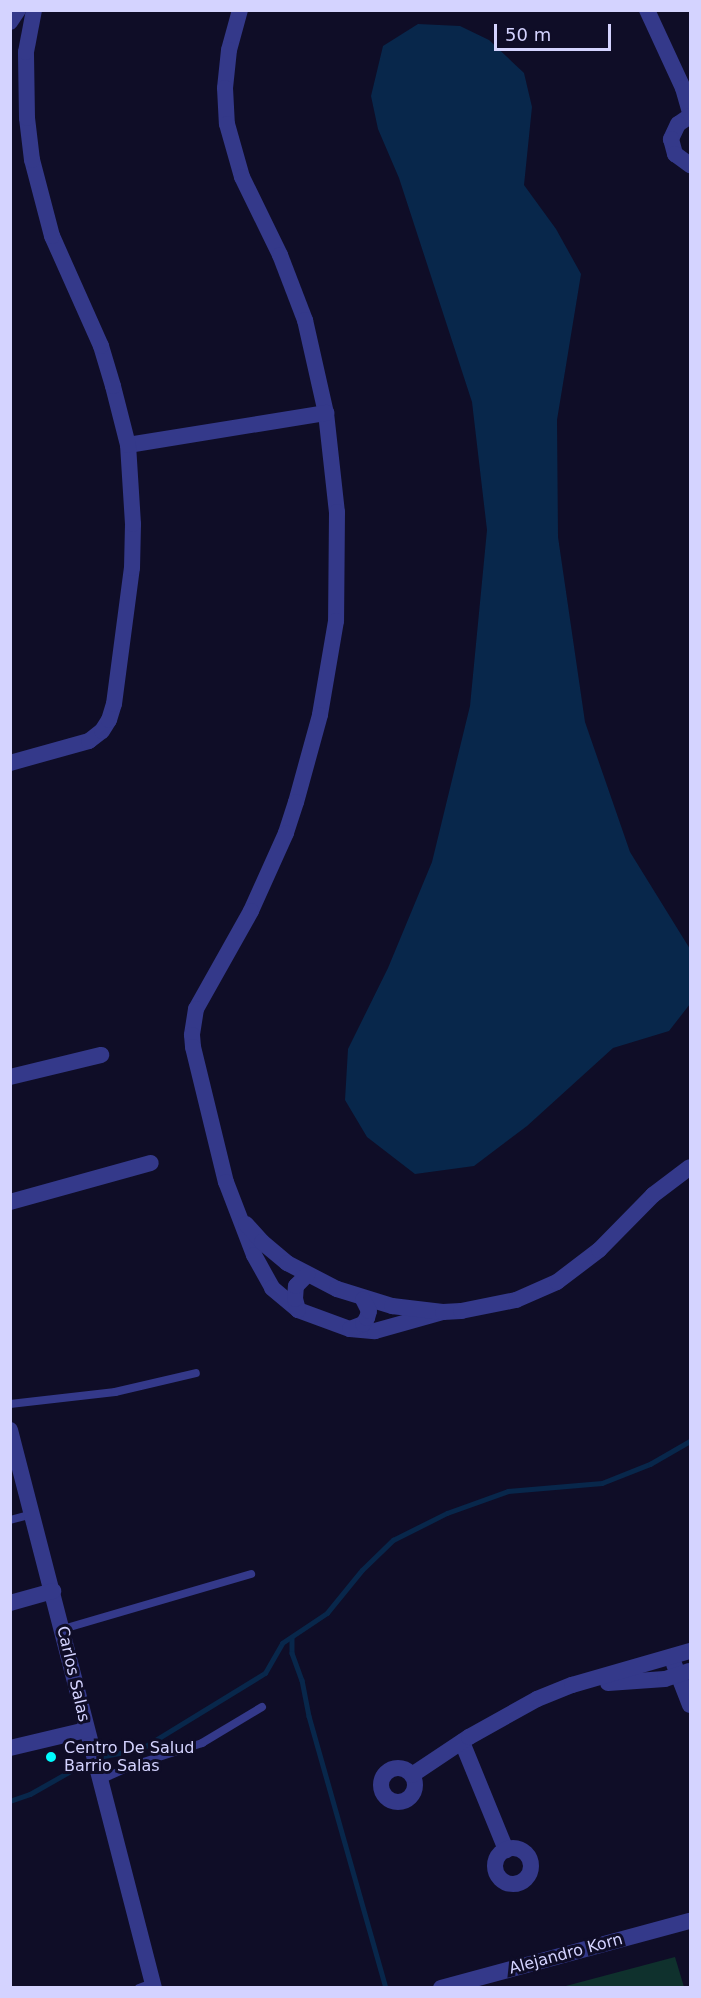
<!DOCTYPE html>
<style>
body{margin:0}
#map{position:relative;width:701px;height:1998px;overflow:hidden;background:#0f0d27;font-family:"DejaVu Sans",sans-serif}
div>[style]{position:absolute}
.green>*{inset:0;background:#0f312d}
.water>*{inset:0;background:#08274b}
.stream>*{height:4.5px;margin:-2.25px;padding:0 2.25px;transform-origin:2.25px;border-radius:2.25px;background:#08274b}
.lane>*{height:8px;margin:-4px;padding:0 4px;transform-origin:4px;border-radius:4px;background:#34398a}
.street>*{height:16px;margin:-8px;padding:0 8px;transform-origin:8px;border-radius:8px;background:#34398a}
.street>.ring{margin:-8px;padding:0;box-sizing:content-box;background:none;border:16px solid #34398a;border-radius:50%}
.dots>*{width:16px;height:16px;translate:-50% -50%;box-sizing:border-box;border:3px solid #0f0d27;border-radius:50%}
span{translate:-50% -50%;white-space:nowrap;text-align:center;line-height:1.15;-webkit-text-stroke:6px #0f0d27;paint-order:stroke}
.street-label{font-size:16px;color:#d4d3ff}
.poi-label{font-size:16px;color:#d4d3ff}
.left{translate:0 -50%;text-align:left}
.frame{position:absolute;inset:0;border:12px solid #d4d3ff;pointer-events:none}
.scale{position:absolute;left:494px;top:24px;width:117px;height:27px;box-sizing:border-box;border:3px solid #d4d3ff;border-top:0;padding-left:8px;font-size:18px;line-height:21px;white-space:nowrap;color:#d4d3ff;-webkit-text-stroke:4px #0f0d27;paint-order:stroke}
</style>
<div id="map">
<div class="green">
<div style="clip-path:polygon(675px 1957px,684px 1987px,562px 1987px)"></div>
</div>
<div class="water">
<div style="clip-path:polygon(418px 24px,460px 26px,489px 40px,524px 73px,532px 107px,524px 185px,556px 229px,581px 274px,557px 420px,558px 537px,585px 722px,630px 852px,690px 949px,690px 1004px,669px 1031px,613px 1048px,527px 1126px,474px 1166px,415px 1174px,367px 1137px,345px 1100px,348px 1049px,388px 968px,432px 862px,470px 706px,487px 530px,472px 402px,399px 178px,378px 129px,371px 96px,383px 46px)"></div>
</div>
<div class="stream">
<div style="left:292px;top:1638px;width:15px;rotate:90deg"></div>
<div style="left:292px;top:1653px;width:29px;rotate:70deg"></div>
<div style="left:302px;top:1680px;width:37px;rotate:79deg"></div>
<div style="left:309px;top:1716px;width:283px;rotate:74.2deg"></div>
<div style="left:104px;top:1756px;width:38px;rotate:-11deg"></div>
<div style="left:141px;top:1749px;width:145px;rotate:-31.5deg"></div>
<div style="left:265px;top:1673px;width:34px;rotate:-60deg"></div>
<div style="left:282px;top:1643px;width:54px;rotate:-33.7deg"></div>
<div style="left:327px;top:1613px;width:55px;rotate:-50.9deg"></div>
<div style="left:362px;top:1570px;width:43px;rotate:-44.1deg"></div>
<div style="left:393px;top:1540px;width:60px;rotate:-26.6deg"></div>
<div style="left:447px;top:1513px;width:65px;rotate:-19.8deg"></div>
<div style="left:508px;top:1491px;width:94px;rotate:-4.9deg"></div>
<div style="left:602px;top:1483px;width:52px;rotate:-21.6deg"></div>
<div style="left:650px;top:1464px;width:46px;rotate:-29.9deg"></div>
<div style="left:10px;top:1801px;width:21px;rotate:-19deg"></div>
<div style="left:30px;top:1794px;width:61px;rotate:-29.5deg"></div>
</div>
<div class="lane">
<div style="left:10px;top:1404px;width:106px;rotate:-6.5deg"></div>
<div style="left:115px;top:1392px;width:83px;rotate:-13.2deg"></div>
<div style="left:10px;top:1520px;width:23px;rotate:-15deg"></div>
<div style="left:63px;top:1629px;width:196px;rotate:-16.3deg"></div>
<div style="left:100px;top:1780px;width:34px;rotate:-24deg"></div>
<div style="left:131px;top:1766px;width:75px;rotate:-17.9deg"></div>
<div style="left:202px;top:1743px;width:70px;rotate:-31deg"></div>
<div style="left:139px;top:1988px;width:15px;rotate:-20deg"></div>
</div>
<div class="street">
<div style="left:240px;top:10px;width:41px;rotate:105.4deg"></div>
<div style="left:229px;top:50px;width:38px;rotate:96deg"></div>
<div style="left:225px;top:88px;width:36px;rotate:87deg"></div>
<div style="left:227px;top:124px;width:55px;rotate:74.2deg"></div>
<div style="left:242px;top:177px;width:87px;rotate:64deg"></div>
<div style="left:280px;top:255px;width:70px;rotate:69deg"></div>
<div style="left:305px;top:320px;width:95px;rotate:77.3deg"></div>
<div style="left:326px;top:413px;width:100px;rotate:83.7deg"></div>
<div style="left:337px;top:512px;width:109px;rotate:90.5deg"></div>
<div style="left:336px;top:621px;width:95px;rotate:99.7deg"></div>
<div style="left:320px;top:715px;width:90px;rotate:105.4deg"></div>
<div style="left:296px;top:802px;width:33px;rotate:108deg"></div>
<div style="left:286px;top:833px;width:85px;rotate:114.2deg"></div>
<div style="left:251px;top:911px;width:112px;rotate:119.3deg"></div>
<div style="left:196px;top:1009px;width:26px;rotate:99deg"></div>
<div style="left:192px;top:1035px;width:12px;rotate:85deg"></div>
<div style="left:193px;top:1047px;width:139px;rotate:76.3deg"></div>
<div style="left:226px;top:1182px;width:78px;rotate:69deg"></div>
<div style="left:254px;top:1255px;width:38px;rotate:61deg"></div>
<div style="left:272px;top:1288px;width:34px;rotate:40deg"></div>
<div style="left:298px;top:1310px;width:55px;rotate:20.1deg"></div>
<div style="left:350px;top:1329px;width:25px;rotate:5deg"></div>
<div style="left:375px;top:1331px;width:71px;rotate:-15.6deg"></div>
<div style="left:647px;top:10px;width:86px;rotate:65.2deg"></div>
<div style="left:683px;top:88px;width:25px;rotate:74deg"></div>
<div style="left:10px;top:22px;width:14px;rotate:-56deg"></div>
<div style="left:690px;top:116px;width:14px;rotate:146deg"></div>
<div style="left:678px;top:124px;width:17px;rotate:115deg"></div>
<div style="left:671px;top:139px;width:16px;rotate:75deg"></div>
<div style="left:675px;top:154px;width:19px;rotate:36deg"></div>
<div style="left:128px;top:445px;width:201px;rotate:-9.2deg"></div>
<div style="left:10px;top:763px;width:82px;rotate:-15.6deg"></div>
<div style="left:89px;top:741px;width:16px;rotate:-38deg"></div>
<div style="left:102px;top:731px;width:13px;rotate:-58deg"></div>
<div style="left:109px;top:720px;width:17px;rotate:-73deg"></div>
<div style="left:114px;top:704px;width:137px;rotate:-82.5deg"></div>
<div style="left:132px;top:568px;width:44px;rotate:-88.7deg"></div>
<div style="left:133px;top:524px;width:79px;rotate:-93.6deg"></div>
<div style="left:128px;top:445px;width:61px;rotate:-104.3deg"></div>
<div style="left:113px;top:386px;width:42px;rotate:-106.7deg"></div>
<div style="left:101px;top:346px;width:120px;rotate:-114deg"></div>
<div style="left:52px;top:236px;width:79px;rotate:-104.7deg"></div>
<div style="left:32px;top:160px;width:42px;rotate:-96.8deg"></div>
<div style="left:27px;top:118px;width:66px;rotate:-90.9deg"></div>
<div style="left:26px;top:52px;width:43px;rotate:-79.2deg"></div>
<div style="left:10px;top:1077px;width:94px;rotate:-13.6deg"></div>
<div style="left:10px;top:1202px;width:146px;rotate:-15.5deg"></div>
<div style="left:246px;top:1224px;width:24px;rotate:48deg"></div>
<div style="left:262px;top:1242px;width:33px;rotate:40deg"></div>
<div style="left:287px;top:1263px;width:56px;rotate:27.5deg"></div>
<div style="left:337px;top:1289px;width:58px;rotate:17.2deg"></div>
<div style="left:392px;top:1306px;width:51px;rotate:6.7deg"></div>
<div style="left:443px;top:1312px;width:18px;rotate:-3deg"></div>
<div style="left:461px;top:1311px;width:56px;rotate:-11.3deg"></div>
<div style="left:516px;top:1300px;width:45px;rotate:-23.7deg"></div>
<div style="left:557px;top:1282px;width:53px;rotate:-37.3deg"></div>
<div style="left:599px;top:1250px;width:77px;rotate:-45.5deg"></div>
<div style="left:653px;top:1195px;width:46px;rotate:-37.1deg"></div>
<div style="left:298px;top:1310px;width:11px;rotate:-105deg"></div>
<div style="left:295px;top:1299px;width:13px;rotate:-86deg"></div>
<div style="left:296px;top:1286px;width:16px;rotate:-45deg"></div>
<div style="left:350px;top:1329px;width:14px;rotate:-21deg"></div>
<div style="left:363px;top:1324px;width:7px;rotate:-56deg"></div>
<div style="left:367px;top:1318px;width:7px;rotate:-74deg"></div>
<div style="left:369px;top:1311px;width:13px;rotate:-117deg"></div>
<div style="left:10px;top:1430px;width:576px;rotate:75.53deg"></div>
<div style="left:10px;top:1603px;width:45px;rotate:-15.6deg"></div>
<div style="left:674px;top:1664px;width:44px;rotate:68.7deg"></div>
<div style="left:608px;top:1683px;width:57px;rotate:-4deg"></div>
<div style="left:665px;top:1679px;width:26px;rotate:-18deg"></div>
<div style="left:462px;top:1742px;width:117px;rotate:67.8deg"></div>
<div style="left:10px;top:1748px;width:78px;rotate:-13.3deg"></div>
<div class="ring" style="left:381px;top:1768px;width:18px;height:18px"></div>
<div style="left:412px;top:1775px;width:69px;rotate:-33.7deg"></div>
<div style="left:469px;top:1737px;width:78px;rotate:-29.2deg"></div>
<div style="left:537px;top:1699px;width:38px;rotate:-22deg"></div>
<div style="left:572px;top:1685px;width:123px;rotate:-16.1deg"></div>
<div class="ring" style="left:495px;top:1848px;width:20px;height:20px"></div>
<div style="left:441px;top:1988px;width:258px;rotate:-15.1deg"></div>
</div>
<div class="dots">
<div style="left:51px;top:1757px;background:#00fcfe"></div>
</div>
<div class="street-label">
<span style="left:73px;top:1674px;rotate:77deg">Carlos Salas</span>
<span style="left:566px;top:1954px;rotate:-15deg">Alejandro Korn</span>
</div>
<div class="poi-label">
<span class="left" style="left:64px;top:1757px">Centro De Salud<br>Barrio Salas</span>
</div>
<div class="frame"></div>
<div class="scale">50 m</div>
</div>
